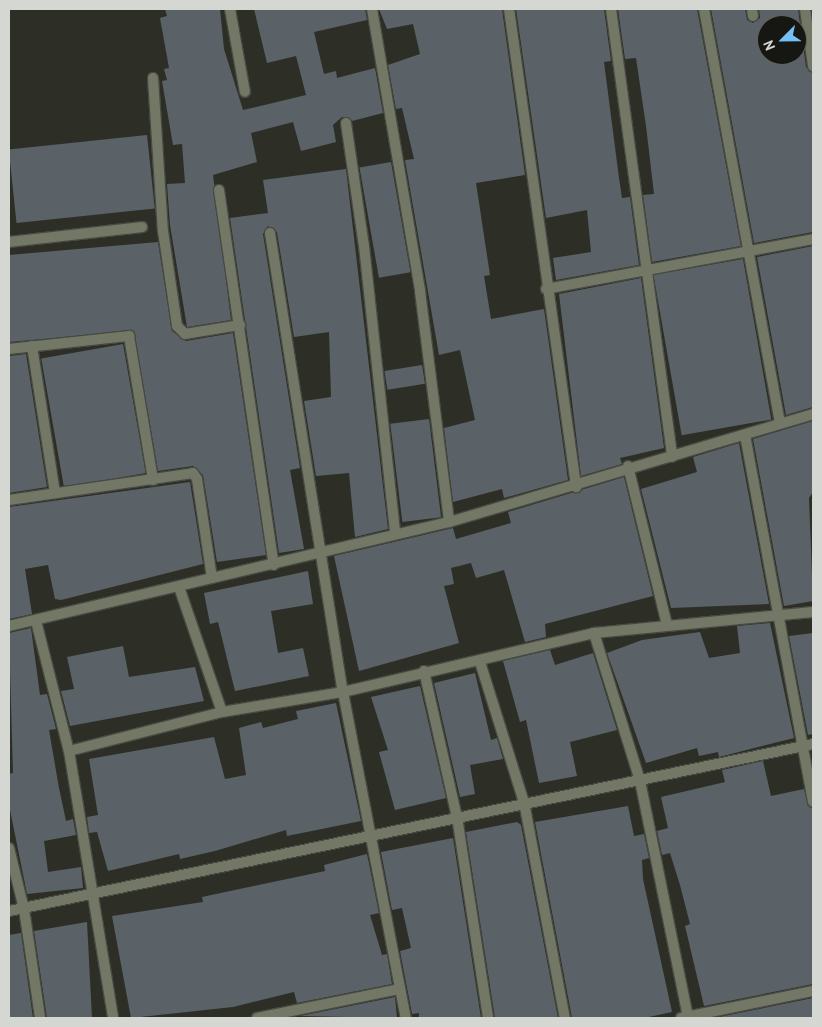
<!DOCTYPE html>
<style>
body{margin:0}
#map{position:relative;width:822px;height:1027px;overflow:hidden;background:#2d2f27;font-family:"PT Sans",sans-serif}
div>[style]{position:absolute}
.building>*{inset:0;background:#5a6268;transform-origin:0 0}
.roads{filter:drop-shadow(1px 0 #484a42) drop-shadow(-1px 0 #484a42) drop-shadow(0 1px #484a42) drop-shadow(0 -1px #484a42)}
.minor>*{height:10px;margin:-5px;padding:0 5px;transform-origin:5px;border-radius:5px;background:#727865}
span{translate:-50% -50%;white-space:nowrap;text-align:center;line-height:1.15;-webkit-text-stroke:4.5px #161713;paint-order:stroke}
.frame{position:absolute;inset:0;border:10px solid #d5d7d2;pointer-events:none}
.north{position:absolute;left:757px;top:15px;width:50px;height:50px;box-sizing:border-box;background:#161713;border:1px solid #62645f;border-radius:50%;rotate:247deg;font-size:14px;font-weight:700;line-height:20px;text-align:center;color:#d5d7d2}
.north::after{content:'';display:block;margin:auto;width:18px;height:22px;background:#74c0f6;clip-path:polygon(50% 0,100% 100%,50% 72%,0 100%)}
</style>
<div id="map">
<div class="building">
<div style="clip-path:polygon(165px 9px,220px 9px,224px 49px,243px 110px,306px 95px,296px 56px,267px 63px,254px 9px,365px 9px,367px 20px,314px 32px,324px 74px,336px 71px,337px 78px,375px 68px,383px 113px,352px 121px,342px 117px,333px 125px,336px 142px,301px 151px,293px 122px,251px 133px,257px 162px,213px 175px,231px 320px,187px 327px,170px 225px,167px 184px,185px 183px,182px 144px,173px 145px,162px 81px,167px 80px,164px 69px,169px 68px,160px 18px,167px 16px)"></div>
<div style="clip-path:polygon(379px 9px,502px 9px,525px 175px,476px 183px,490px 275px,484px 276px,491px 319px,544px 309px,568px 480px,504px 498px,502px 489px,453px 502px,444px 428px,475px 420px,460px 350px,439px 355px,405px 160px,414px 159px,402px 108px,396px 109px,388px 65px,420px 54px,413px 24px,387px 29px)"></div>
<div style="clip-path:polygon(516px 9px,604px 9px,611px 61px,604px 62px,619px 178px,622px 198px,630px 197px,639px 265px,556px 280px,553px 258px,591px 252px,587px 210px,546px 218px)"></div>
<div style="clip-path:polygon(618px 9px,697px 9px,741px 246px,652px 262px,643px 195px,654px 194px,646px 126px,636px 58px,625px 59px)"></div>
<div style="clip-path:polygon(evenodd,711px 9px,745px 9px,747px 20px,753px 23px,760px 18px,759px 9px,798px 9px,806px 67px,813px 73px,813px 232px,754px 243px,711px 9px,797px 21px,797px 55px,766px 55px,762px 26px,797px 21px)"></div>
<div style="left:147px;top:135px;width:74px;height:139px;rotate:84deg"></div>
<div style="left:391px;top:162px;width:112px;height:32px;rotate:80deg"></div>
<div style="clip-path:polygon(346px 169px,388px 529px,355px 537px,349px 473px,316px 476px,304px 401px,331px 397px,329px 332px,294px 337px,277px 232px,268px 226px,263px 234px,300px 468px,290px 470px,304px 549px,279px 553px,230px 218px,268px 213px,263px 180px)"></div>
<div style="clip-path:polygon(158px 242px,172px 331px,186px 341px,233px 333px,266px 555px,217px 562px,203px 475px,193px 466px,158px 471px,134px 331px,9px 342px,9px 255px)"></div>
<div style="clip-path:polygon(813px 246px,813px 407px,786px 415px,757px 257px)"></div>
<div style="left:743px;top:259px;width:163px;height:91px;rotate:80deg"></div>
<div style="clip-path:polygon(641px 278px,664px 448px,620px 458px,622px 464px,581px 476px,559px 294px)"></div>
<div style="left:123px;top:344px;width:131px;height:83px;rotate:80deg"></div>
<div style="clip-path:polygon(26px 354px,47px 487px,9px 493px,9px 356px)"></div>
<div style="left:422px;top:365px;width:19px;height:38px;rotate:81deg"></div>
<div style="left:429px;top:419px;width:99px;height:39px;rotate:83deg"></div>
<div style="clip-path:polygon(813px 421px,813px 492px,809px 498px,813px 601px,784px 606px,753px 439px)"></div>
<div style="clip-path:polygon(739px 443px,769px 604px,671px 608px,641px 489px,697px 472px,693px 457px)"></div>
<div style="clip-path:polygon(624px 477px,653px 596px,545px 624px,546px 637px,525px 642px,504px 570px,476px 578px,471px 563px,451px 568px,454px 584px,444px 586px,459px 643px,359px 671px,334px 556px,453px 528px,456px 539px,511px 523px,508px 512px)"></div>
<div style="clip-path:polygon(190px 482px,203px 564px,61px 600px,55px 599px,48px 565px,25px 569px,32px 614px,9px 619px,9px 507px)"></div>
<div style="clip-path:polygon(308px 571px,313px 604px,271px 611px,278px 653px,303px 648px,309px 676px,235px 691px,218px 622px,210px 624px,204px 593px)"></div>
<div style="clip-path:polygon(770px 623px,794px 738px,719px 757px,718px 752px,699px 756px,697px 748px,646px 763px,607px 653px,642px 640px,700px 632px,709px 658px,740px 653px,737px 626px)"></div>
<div style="clip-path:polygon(31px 628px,40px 695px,47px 694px,56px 729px,49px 730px,59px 788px,66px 821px,73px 819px,76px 835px,44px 841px,48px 872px,81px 867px,83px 888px,27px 894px,9px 805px,9px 774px,13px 773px,9px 633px)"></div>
<div style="clip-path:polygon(813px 633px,813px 734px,808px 735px,789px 636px)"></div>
<div style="clip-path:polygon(123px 646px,129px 677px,195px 667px,204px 701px,70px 726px,61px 691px,74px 689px,67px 657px)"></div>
<div style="clip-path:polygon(550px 650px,555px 665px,593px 653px,617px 730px,570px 742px,577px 776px,539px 783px,526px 720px,520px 722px,503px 661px)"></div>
<div style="clip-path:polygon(475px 673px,491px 740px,497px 738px,503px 759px,470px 765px,475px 794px,460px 797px,434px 683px)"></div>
<div style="clip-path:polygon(420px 686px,446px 798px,395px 810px,379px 752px,388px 750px,371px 697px)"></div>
<div style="clip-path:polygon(336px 703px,361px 821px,287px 836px,286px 830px,215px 851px,180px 859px,179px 854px,108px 871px,97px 832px,89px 833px,87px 817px,98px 815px,89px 759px,214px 737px,225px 779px,246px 775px,239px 728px,261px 722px,263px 728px,298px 719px,296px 711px)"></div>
<div style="clip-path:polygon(763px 761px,771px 796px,804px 789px,808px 806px,813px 809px,813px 984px,704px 1006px,685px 926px,690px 924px,680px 885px,670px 853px,662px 855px,657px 831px,668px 828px,661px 797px,725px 782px,722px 770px)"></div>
<div style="clip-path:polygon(628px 806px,634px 836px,644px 834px,649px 858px,642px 860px,643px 879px,672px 1012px,644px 1018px,572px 1018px,535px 822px)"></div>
<div style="clip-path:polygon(517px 822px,521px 825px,558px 1018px,495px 1018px,466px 832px)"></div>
<div style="clip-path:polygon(453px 838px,481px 1018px,419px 1018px,419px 1013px,412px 1014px,400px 951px,411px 948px,402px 908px,392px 910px,381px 852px)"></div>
<div style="clip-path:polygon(367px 854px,379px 913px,370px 915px,382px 955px,387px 954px,392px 984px,297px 1003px,294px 992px,233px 1007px,131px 1018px,112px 916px,203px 902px,202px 897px,325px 871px,324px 865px)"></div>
<div style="clip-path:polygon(87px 922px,92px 1018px,47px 1018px,34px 931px)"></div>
<div style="clip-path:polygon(21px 933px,33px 1018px,9px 1018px,9px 935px)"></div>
<div style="clip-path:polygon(395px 997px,397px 1018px,300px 1016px)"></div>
<div style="clip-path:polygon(813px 998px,813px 1018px,714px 1018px)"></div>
</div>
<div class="roads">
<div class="minor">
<div style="left:230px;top:9px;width:84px;rotate:79.8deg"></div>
<div style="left:372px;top:9px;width:286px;rotate:80.3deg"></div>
<div style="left:420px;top:291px;width:233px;rotate:82.8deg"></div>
<div style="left:509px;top:9px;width:483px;rotate:82deg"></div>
<div style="left:611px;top:9px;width:452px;rotate:82.2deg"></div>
<div style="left:704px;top:9px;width:420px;rotate:79.6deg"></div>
<div style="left:752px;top:9px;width:7px;rotate:82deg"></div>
<div style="left:805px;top:9px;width:58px;rotate:82deg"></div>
<div style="left:153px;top:78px;width:153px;rotate:86.3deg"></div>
<div style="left:163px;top:231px;width:96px;rotate:81.6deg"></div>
<div style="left:177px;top:326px;width:11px;rotate:45deg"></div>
<div style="left:185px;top:334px;width:56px;rotate:-9.3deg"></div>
<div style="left:346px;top:123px;width:124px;rotate:81.7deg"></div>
<div style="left:364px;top:246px;width:288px;rotate:83.8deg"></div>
<div style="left:219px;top:190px;width:379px;rotate:81.7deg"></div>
<div style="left:270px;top:233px;width:465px;rotate:81deg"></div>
<div style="left:343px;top:692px;width:332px;rotate:79.1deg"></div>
<div style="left:9px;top:242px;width:134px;rotate:-6.4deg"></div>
<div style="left:546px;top:289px;width:272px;rotate:-10.6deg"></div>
<div style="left:32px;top:346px;width:149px;rotate:81.1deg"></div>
<div style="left:9px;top:349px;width:121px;rotate:-6.2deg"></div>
<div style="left:129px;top:336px;width:146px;rotate:80.5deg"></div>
<div style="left:745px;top:435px;width:373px;rotate:79.5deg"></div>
<div style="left:628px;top:466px;width:164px;rotate:76.2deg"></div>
<div style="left:9px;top:500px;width:186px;rotate:-8.3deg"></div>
<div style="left:193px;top:473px;width:7px;rotate:56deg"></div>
<div style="left:197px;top:479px;width:100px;rotate:81.4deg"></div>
<div style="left:179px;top:587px;width:132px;rotate:71deg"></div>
<div style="left:36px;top:621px;width:134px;rotate:75.8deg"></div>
<div style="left:69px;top:751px;width:271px;rotate:80.6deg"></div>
<div style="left:9px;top:626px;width:452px;rotate:-13.3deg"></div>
<div style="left:449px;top:522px;width:380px;rotate:-16.5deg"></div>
<div style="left:594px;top:633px;width:155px;rotate:72.7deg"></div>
<div style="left:640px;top:781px;width:241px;rotate:78.5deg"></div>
<div style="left:480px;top:662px;width:147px;rotate:72.6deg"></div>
<div style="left:524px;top:802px;width:220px;rotate:79.3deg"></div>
<div style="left:424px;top:671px;width:150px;rotate:77.3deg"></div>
<div style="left:457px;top:817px;width:203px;rotate:81.2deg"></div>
<div style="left:69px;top:751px;width:158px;rotate:-14.3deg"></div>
<div style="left:222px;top:712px;width:123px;rotate:-9.4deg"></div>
<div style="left:343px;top:692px;width:258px;rotate:-13.2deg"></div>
<div style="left:594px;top:633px;width:220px;rotate:-5.5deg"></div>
<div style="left:9px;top:848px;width:63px;rotate:76.2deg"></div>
<div style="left:24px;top:909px;width:110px;rotate:81.6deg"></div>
<div style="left:9px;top:911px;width:821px;rotate:-11.73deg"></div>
<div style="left:257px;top:1018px;width:146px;rotate:-11.5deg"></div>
<div style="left:681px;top:1018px;width:135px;rotate:-11.6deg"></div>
</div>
</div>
<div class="frame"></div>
<div class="north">N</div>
</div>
